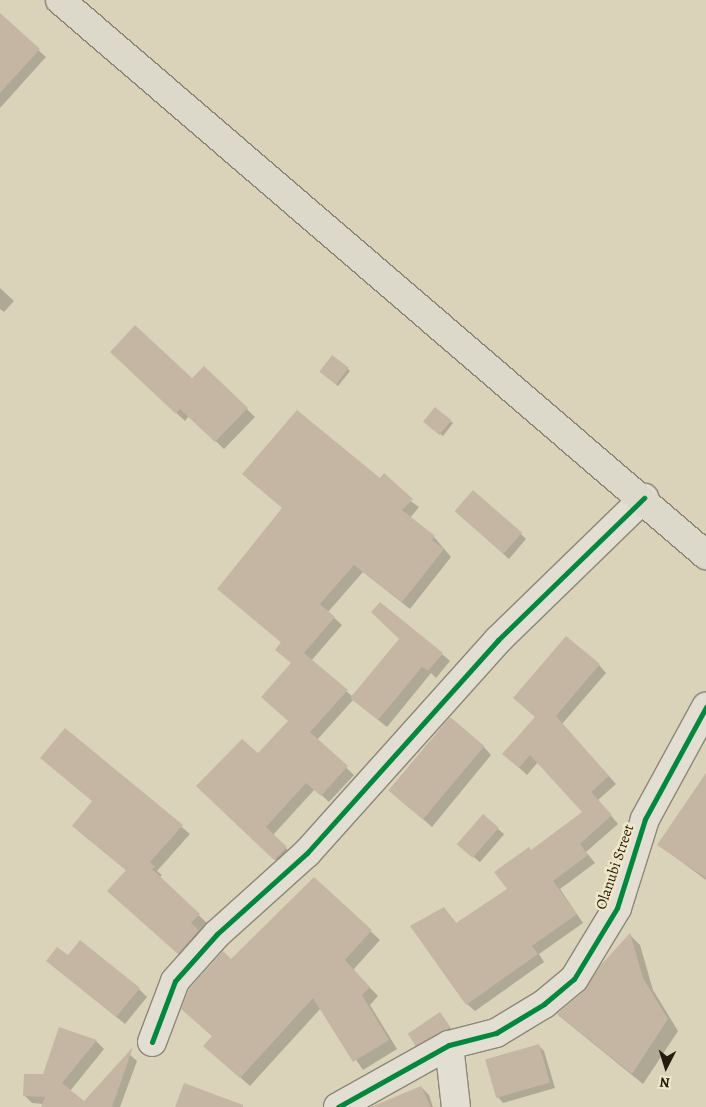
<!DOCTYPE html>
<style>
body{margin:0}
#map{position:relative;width:706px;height:1107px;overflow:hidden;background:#dad3ba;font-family:Alegreya,serif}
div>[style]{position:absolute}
.shadow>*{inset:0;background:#0003;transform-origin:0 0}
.building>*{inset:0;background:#c5b6a3;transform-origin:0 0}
.roads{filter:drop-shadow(1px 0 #8c8777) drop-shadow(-1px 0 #8c8777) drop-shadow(0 1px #8c8777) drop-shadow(0 -1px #8c8777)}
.minor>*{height:28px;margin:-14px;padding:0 14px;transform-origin:14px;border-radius:14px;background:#e2ded2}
.major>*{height:28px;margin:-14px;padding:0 14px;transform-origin:14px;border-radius:14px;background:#ddd9ca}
.cycleway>*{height:5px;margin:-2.5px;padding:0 2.5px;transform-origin:2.5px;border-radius:2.5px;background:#00873e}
span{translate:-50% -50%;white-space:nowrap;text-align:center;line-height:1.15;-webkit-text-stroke:5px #f0e7c9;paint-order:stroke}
.street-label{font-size:15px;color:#251b0e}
.north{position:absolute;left:641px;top:1042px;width:50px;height:50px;-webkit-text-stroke:4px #f0e7c9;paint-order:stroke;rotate:185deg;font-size:14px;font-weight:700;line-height:20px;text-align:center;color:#251b0e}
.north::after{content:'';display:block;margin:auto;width:18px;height:22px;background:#251b0e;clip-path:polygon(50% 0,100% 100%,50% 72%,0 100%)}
</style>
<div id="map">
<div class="shadow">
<div style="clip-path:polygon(0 16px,46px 57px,0 108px)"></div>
<div style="clip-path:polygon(0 288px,14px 301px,4px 312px,0 309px)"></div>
<div style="clip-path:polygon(120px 360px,192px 379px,204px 367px,255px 417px,224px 449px,189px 416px,185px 421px)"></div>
<div style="clip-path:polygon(348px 369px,350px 371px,338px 386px,322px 373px)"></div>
<div style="clip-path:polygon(450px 421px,453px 423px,443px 436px,428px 425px)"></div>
<div style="clip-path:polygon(380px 480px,419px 507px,410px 518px,434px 537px,451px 557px,410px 609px,363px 572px,328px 612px,342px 625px,311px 661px,353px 697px,442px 654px,450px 661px,436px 678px,431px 673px,387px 727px,353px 700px,317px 740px,354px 775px,329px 802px,315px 789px,273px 835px,293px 855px,282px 866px,205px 794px,258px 755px,289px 721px,292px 664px,282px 643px,226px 596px)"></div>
<div style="clip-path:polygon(461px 516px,521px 534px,526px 539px,509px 559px)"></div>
<div style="clip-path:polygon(599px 665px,606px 673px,562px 724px,616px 784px,598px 800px,618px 824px,586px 852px,595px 863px,560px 889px,583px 923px,539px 954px,544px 962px,475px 1011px,467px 1004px,444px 908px,457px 924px,508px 889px,531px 852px,584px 813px,538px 762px,527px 775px,512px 761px)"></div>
<div style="clip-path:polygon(65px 730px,190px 834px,157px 871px,162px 875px,159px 878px,207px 923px,199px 932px,206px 939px,187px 961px,117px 899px,127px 871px,81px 833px,93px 801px)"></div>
<div style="clip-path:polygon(483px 746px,491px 755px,432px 827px,390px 790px)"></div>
<div style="clip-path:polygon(706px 775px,706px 880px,659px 845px)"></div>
<div style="left:483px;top:816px;width:28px;height:37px;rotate:41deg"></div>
<div style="clip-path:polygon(314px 879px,380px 940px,353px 970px,378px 996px,370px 1005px,397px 1049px,363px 1070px,321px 1008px,250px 1086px,214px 1054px,213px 1037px,192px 1018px,231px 960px)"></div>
<div style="clip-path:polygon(630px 935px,640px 945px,653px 990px,678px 1031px,643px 1084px,558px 1015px,585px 992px)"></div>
<div style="clip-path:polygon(68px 957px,139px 989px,147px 997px,125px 1024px,48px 961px)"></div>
<div style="clip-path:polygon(440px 1013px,454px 1033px,421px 1051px,415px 1046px)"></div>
<div style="clip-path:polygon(60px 1029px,96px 1041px,104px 1049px,70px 1091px,84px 1103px,129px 1054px,137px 1061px,120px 1107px,42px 1107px,43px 1104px,32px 1103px,24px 1095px,44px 1076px)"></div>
<div style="clip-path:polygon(539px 1046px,544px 1051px,555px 1088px,503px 1103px,498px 1097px)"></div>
<div style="clip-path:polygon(421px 1087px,429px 1095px,433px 1107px,378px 1107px)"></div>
</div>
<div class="building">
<div style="clip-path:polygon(0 13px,40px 49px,0 93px)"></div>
<div style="clip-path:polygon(135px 325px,192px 378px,204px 366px,248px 408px,215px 442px,180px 409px,176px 414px,110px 352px)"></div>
<div style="left:332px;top:355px;width:21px;height:21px;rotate:37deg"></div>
<div style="left:435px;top:407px;width:21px;height:19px;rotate:39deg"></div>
<div style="clip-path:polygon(297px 410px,380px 478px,384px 473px,413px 499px,402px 510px,435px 536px,432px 540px,444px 549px,402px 602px,354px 565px,320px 604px,335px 617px,304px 653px,348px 690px,310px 732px,348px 766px,321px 796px,306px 783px,266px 827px,287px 847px,274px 860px,196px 786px,242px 739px,258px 753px,288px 721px,261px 697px,291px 663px,275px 650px,281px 642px,217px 589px,282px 508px,242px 474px)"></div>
<div style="left:473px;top:490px;width:65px;height:28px;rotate:41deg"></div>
<div style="clip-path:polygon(380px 602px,443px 653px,428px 671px,422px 667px,378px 720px,350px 698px,399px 639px,371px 612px)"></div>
<div style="clip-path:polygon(566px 636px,600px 664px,556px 716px,609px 776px,591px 792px,612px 815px,580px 844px,588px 855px,553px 881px,577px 914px,532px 946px,538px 954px,466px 1005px,410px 926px,444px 907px,456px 923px,507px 889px,494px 872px,529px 847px,531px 850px,582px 812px,530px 755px,519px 768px,502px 754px,535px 717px,513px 698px)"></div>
<div style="left:450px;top:717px;width:45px;height:96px;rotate:40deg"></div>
<div style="clip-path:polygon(65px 728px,183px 825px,150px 862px,155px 867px,152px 869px,200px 914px,191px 923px,199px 930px,178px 954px,107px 891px,126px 870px,72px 826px,92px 801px,40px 758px)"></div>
<div style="clip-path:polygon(706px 773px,706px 878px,657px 845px)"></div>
<div style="left:483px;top:814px;width:21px;height:40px;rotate:41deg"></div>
<div style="clip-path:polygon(314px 877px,372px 930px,345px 960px,370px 987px,362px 995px,389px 1040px,353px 1062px,313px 998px,240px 1078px,203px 1046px,212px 1036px,181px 1009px,189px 989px,223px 951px,231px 959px)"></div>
<div style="clip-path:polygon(630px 933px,643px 978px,668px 1019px,632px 1074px,557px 1014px,584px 991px,600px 966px)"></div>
<div style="clip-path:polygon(80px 940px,140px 988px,116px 1017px,46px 961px,57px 947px,68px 955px)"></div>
<div style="left:440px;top:1012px;width:18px;height:39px;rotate:56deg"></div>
<div style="clip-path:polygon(59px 1027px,97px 1040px,62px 1083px,84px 1101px,133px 1047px,112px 1107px,41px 1107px,45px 1097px,23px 1096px,24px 1074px,43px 1074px)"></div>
<div style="left:539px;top:1044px;width:40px;height:56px;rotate:74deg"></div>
<div style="clip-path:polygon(184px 1083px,243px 1105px,243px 1107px,175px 1107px)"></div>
<div style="clip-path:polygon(421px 1086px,431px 1107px,371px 1107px)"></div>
</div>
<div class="roads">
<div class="minor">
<div style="left:152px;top:1042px;width:65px;rotate:-69.3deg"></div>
<div style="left:175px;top:981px;width:63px;rotate:-48.2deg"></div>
<div style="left:217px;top:934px;width:121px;rotate:-42deg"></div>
<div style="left:307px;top:853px;width:286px;rotate:-48.1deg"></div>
<div style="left:498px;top:640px;width:204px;rotate:-44.2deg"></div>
<div style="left:449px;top:1045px;width:62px;rotate:83.6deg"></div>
<div style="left:338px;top:1107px;width:127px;rotate:-29.2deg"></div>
<div style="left:449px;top:1045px;width:49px;rotate:-14.3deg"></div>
<div style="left:496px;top:1033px;width:56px;rotate:-31.1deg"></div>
<div style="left:544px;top:1004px;width:39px;rotate:-40deg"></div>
<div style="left:574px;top:979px;width:83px;rotate:-58.8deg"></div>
<div style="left:617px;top:908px;width:93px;rotate:-72.5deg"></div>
<div style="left:645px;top:819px;width:128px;rotate:-61.4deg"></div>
</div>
<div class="major">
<div style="left:60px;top:0;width:852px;rotate:40.67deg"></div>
</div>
</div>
<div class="cycleway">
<div style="left:152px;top:1042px;width:65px;rotate:-69.3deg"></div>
<div style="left:175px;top:981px;width:63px;rotate:-48.2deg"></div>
<div style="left:217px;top:934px;width:121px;rotate:-42deg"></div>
<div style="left:307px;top:853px;width:286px;rotate:-48.1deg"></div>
<div style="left:498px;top:640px;width:204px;rotate:-44.2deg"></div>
<div style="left:338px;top:1107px;width:127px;rotate:-29.2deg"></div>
<div style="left:449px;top:1045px;width:49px;rotate:-14.3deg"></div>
<div style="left:496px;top:1033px;width:56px;rotate:-31.1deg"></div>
<div style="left:544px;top:1004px;width:39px;rotate:-40deg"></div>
<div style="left:574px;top:979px;width:83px;rotate:-58.8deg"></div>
<div style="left:617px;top:908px;width:93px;rotate:-72.5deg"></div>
<div style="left:645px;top:819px;width:128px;rotate:-61.4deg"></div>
</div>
<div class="street-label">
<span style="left:615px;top:867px;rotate:-71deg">Olanubi Street</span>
</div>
<div class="north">N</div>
</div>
